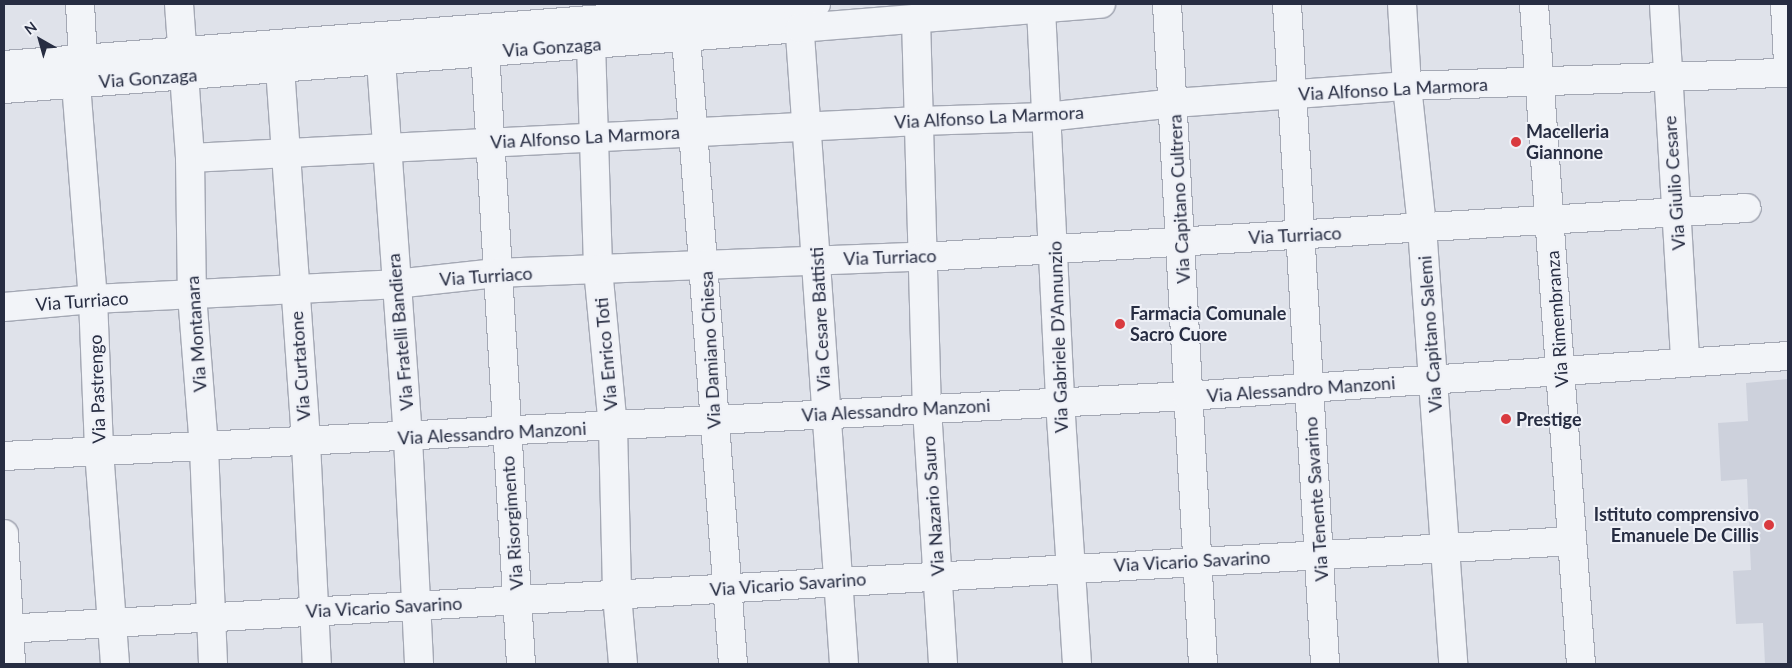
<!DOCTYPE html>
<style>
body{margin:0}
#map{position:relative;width:1792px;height:668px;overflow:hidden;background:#dfe2ea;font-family:Lato,sans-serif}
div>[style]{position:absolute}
.built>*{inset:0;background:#cdd1dc}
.roads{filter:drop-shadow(1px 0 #a4a8b4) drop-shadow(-1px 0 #a4a8b4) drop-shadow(0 1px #a4a8b4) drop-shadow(0 -1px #a4a8b4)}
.minor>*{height:28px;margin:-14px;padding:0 14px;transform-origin:14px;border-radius:14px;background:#f2f4f8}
.tertiary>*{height:28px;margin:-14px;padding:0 14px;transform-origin:14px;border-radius:14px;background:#f2f4f8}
.dots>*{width:14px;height:14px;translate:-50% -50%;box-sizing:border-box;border:2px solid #eff1f7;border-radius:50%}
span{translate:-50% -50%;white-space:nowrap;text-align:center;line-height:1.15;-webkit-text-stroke:4px #eff1f7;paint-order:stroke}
.street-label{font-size:18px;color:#272d42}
.poi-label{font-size:18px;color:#272d42;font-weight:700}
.left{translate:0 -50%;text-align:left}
.right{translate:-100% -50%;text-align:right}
.frame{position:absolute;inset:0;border:5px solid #272d42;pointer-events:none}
.north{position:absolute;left:15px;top:15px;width:50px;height:50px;-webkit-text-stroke:4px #eff1f7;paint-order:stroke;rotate:322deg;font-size:14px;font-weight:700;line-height:20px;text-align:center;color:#272d42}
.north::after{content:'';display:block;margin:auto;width:18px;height:22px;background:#272d42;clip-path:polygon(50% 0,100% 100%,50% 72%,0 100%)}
</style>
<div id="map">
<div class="built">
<div style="clip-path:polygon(1788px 379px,1788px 664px,1765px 664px,1763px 623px,1736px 624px,1733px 571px,1751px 570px,1747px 479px,1721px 481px,1718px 423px,1748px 421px,1746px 383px)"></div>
</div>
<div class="roads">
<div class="minor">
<div style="left:80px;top:4px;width:55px;rotate:86.9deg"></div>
<div style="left:179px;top:4px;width:154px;rotate:85.9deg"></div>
<div style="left:190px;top:158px;width:137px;rotate:89.2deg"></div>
<div style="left:192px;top:295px;width:153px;rotate:85.5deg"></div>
<div style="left:204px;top:448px;width:216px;rotate:87.6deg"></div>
<div style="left:1167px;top:4px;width:661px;rotate:86.88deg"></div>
<div style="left:1287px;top:4px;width:661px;rotate:86.7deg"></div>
<div style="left:1402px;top:4px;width:82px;rotate:86.5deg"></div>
<div style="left:1407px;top:86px;width:142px;rotate:83.9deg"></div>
<div style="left:1422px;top:227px;width:438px;rotate:85.9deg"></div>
<div style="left:1664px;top:4px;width:359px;rotate:86.6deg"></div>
<div style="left:1785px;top:4px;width:60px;rotate:87.1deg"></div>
<div style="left:1041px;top:9px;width:392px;rotate:87.2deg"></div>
<div style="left:1060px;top:401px;width:264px;rotate:86.3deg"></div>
<div style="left:916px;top:19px;width:390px;rotate:88.4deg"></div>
<div style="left:927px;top:409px;width:256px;rotate:86.4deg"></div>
<div style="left:484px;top:34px;width:631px;rotate:86.64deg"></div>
<div style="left:686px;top:37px;width:629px;rotate:85.71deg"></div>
<div style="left:591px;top:44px;width:225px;rotate:88.2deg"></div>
<div style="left:598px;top:269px;width:159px;rotate:84.6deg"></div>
<div style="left:613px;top:427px;width:168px;rotate:88.6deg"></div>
<div style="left:617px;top:595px;width:69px;rotate:85deg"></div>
<div style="left:381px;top:61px;width:378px;rotate:85.9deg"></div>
<div style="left:408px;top:438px;width:226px;rotate:87.2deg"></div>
<div style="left:4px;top:65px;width:796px;rotate:-4.39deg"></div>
<div style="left:280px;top:68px;width:376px;rotate:86deg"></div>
<div style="left:306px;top:443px;width:221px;rotate:87.2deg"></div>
<div style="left:76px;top:84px;width:216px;rotate:85.5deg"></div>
<div style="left:93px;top:299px;width:152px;rotate:87.7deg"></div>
<div style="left:99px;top:451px;width:214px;rotate:85.7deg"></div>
<div style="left:4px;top:89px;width:798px;rotate:-4.38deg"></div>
<div style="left:190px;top:158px;width:730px;rotate:-2.91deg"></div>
<div style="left:919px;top:121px;width:127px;rotate:-1.8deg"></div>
<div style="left:1046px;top:117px;width:129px;rotate:-6.2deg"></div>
<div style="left:1174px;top:103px;width:234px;rotate:-4.2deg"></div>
<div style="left:1407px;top:86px;width:381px;rotate:-2deg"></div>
<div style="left:4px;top:307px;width:89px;rotate:-5.1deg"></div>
<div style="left:93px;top:299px;width:302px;rotate:-2.8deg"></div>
<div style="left:395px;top:284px;width:102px;rotate:-6.2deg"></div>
<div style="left:496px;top:273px;width:426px;rotate:-2.2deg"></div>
<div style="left:922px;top:257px;width:826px;rotate:-3.4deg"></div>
<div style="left:4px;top:534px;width:130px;rotate:86.9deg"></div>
<div style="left:4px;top:629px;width:1570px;rotate:-3.21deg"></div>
</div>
<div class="tertiary">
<div style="left:816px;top:4px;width:18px;rotate:174deg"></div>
<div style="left:798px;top:6px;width:660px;rotate:86deg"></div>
<div style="left:1534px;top:4px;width:662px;rotate:85.93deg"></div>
<div style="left:800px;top:28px;width:302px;rotate:-4.6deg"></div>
<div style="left:4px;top:456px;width:1185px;rotate:-2.9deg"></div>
<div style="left:1187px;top:396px;width:602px;rotate:-3.81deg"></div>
</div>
</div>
<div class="dots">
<div style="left:1516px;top:142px;background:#d93a3f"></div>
<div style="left:1120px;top:324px;background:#d93a3f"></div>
<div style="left:1506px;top:419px;background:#d93a3f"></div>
<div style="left:1769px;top:525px;background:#d93a3f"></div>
</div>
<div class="street-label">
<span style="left:552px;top:47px;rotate:-4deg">Via Gonzaga</span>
<span style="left:148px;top:78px;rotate:-4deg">Via Gonzaga</span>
<span style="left:1393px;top:89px;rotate:-3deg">Via Alfonso La Marmora</span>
<span style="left:989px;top:117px;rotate:-3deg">Via Alfonso La Marmora</span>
<span style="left:585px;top:137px;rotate:-3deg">Via Alfonso La Marmora</span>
<span style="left:1674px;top:183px;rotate:-94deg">Via Giulio Cesare</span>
<span style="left:1179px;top:199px;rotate:-93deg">Via Capitano Cultrera</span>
<span style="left:1295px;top:235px;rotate:-3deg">Via Turriaco</span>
<span style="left:890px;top:257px;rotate:-2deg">Via Turriaco</span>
<span style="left:486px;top:276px;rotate:-4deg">Via Turriaco</span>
<span style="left:82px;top:301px;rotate:-4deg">Via Turriaco</span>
<span style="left:820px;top:319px;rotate:-93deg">Via Cesare Battisti</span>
<span style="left:1557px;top:319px;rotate:-94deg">Via Rimembranza</span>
<span style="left:400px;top:332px;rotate:-95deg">Via Fratelli Bandiera</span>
<span style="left:196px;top:334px;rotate:-94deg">Via Montanara</span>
<span style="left:1430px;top:334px;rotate:-94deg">Via Capitano Salemi</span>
<span style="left:1058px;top:337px;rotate:-92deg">Via Gabriele D'Annunzio</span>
<span style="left:710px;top:350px;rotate:-93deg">Via Damiano Chiesa</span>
<span style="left:606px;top:354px;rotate:-95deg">Via Enrico Toti</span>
<span style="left:300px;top:366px;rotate:-94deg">Via Curtatone</span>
<span style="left:97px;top:389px;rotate:-92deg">Via Pastrengo</span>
<span style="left:1301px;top:389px;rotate:-4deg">Via Alessandro Manzoni</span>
<span style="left:896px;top:410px;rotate:-3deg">Via Alessandro Manzoni</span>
<span style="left:492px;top:433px;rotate:-3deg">Via Alessandro Manzoni</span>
<span style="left:1316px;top:499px;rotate:-94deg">Via Tenente Savarino</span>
<span style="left:933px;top:506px;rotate:-94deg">Via Nazario Sauro</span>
<span style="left:512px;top:523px;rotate:-94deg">Via Risorgimento</span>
<span style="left:1192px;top:561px;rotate:-3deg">Via Vicario Savarino</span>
<span style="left:788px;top:584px;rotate:-4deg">Via Vicario Savarino</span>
<span style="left:384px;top:607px;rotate:-3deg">Via Vicario Savarino</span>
</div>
<div class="poi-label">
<span class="left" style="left:1526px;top:142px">Macelleria<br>Giannone</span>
<span class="left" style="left:1130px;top:324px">Farmacia Comunale<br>Sacro Cuore</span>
<span class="left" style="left:1516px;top:419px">Prestige</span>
<span class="right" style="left:1759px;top:525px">Istituto comprensivo<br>Emanuele De Cillis</span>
</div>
<div class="frame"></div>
<div class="north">N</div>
</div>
